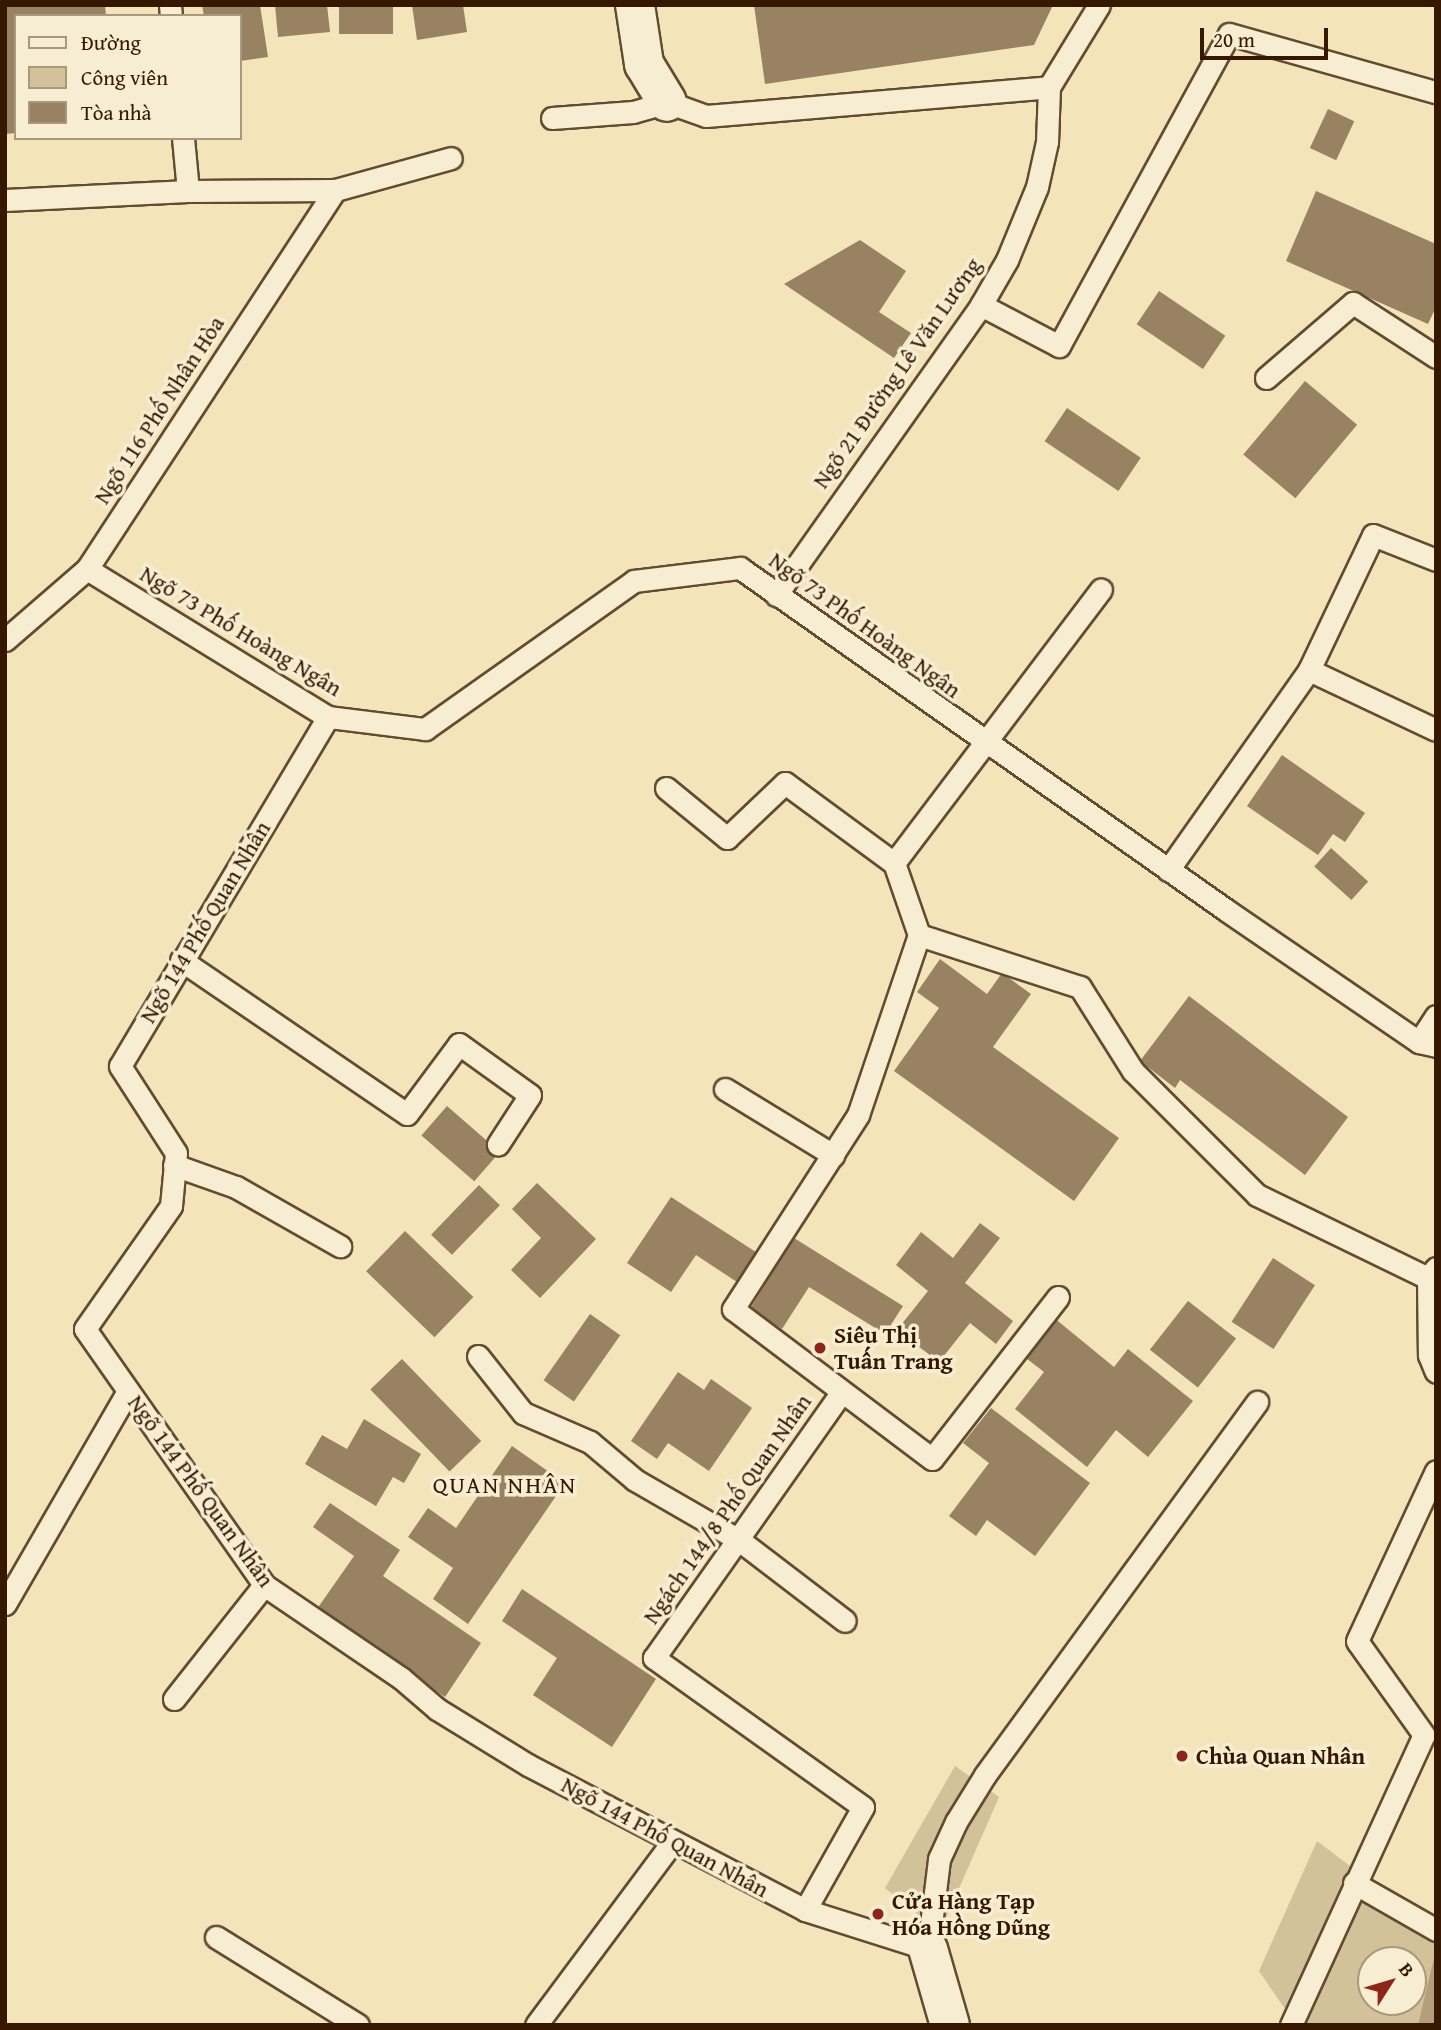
<!DOCTYPE html>
<meta charset="utf-8">
<style>
body{margin:0}
#map{position:relative;width:1441px;height:2030px;overflow:hidden;background:#f3e4ba;font-family:"Gentium Book Plus",serif}
div>[style]{position:absolute}
.green>*{inset:0;background:#d3c19a}
.water>*{inset:0;background:#b39f7b}
.building>*{inset:0;background:#988261;transform-origin:0 0}
.roads{filter:drop-shadow(2px 0 #654b2e) drop-shadow(-2px 0 #654b2e) drop-shadow(0 2px #654b2e) drop-shadow(0 -2px #654b2e)}
.service>*{height:21px;margin:-10.5px;padding:0 10.5px;transform-origin:10.5px;border-radius:10.5px;background:#f7edd2}
.minor>*{height:38px;margin:-19px;padding:0 19px;transform-origin:19px;border-radius:19px;background:#f7edd2}
.dots>*{width:19px;height:19px;translate:-50% -50%;box-sizing:border-box;border:4px solid #f7edd2;border-radius:50%}
span{translate:-50% -50%;white-space:nowrap;text-align:center;line-height:1.15;-webkit-text-stroke:7px #f7edd2;paint-order:stroke}
.street-label{font-size:23px;color:#361800}
.poi-label{font-size:23px;color:#361800;font-weight:700}
.left{translate:0 -50%;text-align:left}
.neighbourhood-label{font-size:24px;color:#361800;letter-spacing:2px}
.frame{position:absolute;inset:0;border:7px solid #361800;pointer-events:none}
.legend{position:absolute;left:14px;top:14px;width:228px;height:126px;box-sizing:border-box;background:#f7edd2;border:2px solid #aa987e;margin:0;padding:9px 12px;list-style:none;font-size:21px;color:#361800}
.legend li{display:flex;align-items:center;gap:14px;height:35px}
.legend b{width:35px;border:2px solid #aa987e}
.north{position:absolute;left:1357px;top:1946px;width:70px;height:70px;box-sizing:border-box;background:#f7edd2;border:2px solid #aa987e;border-radius:50%;rotate:53deg;font-size:19px;font-weight:700;line-height:28px;text-align:center;color:#361800}
.north::after{content:'';display:block;margin:auto;width:24px;height:32px;background:#8f2418;clip-path:polygon(50% 0,100% 100%,50% 72%,0 100%)}
.scale{position:absolute;left:1200px;top:28px;width:128px;height:32px;box-sizing:border-box;border:4px solid #361800;border-top:0;padding-left:9px;font-size:21px;line-height:24px;white-space:nowrap;color:#361800;-webkit-text-stroke:5px #f7edd2;paint-order:stroke}
</style>
<div id="map">
<div class="green">
<div style="clip-path:polygon(955px 1766px,999px 1797px,940px 1932px,885px 1888px)"></div>
<div style="clip-path:polygon(evenodd,1317px 1841px,1436px 1931px,1436px 1951px,1419px 2025px,1296px 2025px,1259px 1971px,1317px 1841px,1371px 1960px,1413px 1960px,1413px 2002px,1371px 2002px,1371px 1960px)"></div>
</div>
<div class="water">
<div style="clip-path:polygon(1434px 1958px,1436px 2025px,1418px 2025px)"></div>
</div>
<div class="building">
<div style="clip-path:polygon(5px 5px,105px 5px,106px 16px,16px 16px,16px 133px,5px 134px)"></div>
<div style="clip-path:polygon(202px 5px,260px 5px,268px 57px,240px 61px,240px 16px,204px 16px)"></div>
<div style="clip-path:polygon(275px 5px,327px 5px,330px 32px,278px 37px)"></div>
<div style="left:339px;top:5px;width:54px;height:29px"></div>
<div style="clip-path:polygon(412px 5px,463px 5px,467px 32px,417px 40px)"></div>
<div style="clip-path:polygon(754px 5px,1053px 5px,1034px 45px,765px 84px)"></div>
<div style="left:1328px;top:109px;width:29px;height:43px;rotate:25deg"></div>
<div style="clip-path:polygon(1316px 191px,1436px 244px,1436px 307px,1428px 324px,1286px 261px)"></div>
<div style="clip-path:polygon(860px 240px,906px 271px,879px 312px,911px 333px,894px 358px,784px 284px)"></div>
<div style="left:1159px;top:291px;width:80px;height:40px;rotate:34deg"></div>
<div style="left:1305px;top:381px;width:68px;height:96px;rotate:40deg"></div>
<div style="left:1067px;top:408px;width:89px;height:40px;rotate:34deg"></div>
<div style="clip-path:polygon(1282px 755px,1365px 813px,1345px 842px,1333px 834px,1318px 855px,1247px 806px)"></div>
<div style="left:1331px;top:848px;width:50px;height:25px;rotate:42deg"></div>
<div style="clip-path:polygon(940px 959px,987px 994px,1002px 973px,1031px 994px,993px 1047px,1119px 1138px,1074px 1201px,894px 1071px,939px 1008px,917px 992px)"></div>
<div style="clip-path:polygon(1189px 996px,1348px 1117px,1305px 1175px,1180px 1080px,1175px 1088px,1140px 1061px)"></div>
<div style="left:447px;top:1106px;width:70px;height:39px;rotate:41deg"></div>
<div style="clip-path:polygon(537px 1183px,596px 1239px,540px 1298px,511px 1270px,541px 1238px,512px 1209px)"></div>
<div style="left:479px;top:1185px;width:29px;height:69px;rotate:44deg"></div>
<div style="clip-path:polygon(671px 1197px,762px 1256px,743px 1286px,696px 1255px,671px 1292px,627px 1263px)"></div>
<div style="clip-path:polygon(980px 1223px,1000px 1238px,965px 1283px,1013px 1321px,996px 1344px,970px 1323px,939px 1362px,897px 1330px,928px 1291px,896px 1265px,921px 1232px,953px 1258px)"></div>
<div style="left:405px;top:1231px;width:95px;height:56px;rotate:44deg"></div>
<div style="clip-path:polygon(794px 1238px,903px 1306px,885px 1334px,809px 1287px,782px 1329px,750px 1309px)"></div>
<div style="left:1273px;top:1258px;width:50px;height:76px;rotate:33deg"></div>
<div style="left:1188px;top:1301px;width:61px;height:62px;rotate:38deg"></div>
<div style="left:590px;top:1314px;width:37px;height:81px;rotate:35deg"></div>
<div style="clip-path:polygon(1053px 1317px,1114px 1367px,1128px 1349px,1193px 1401px,1148px 1457px,1116px 1430px,1087px 1467px,1015px 1409px,1044px 1372px,1022px 1355px)"></div>
<div style="left:402px;top:1359px;width:114px;height:44px;rotate:46deg"></div>
<div style="clip-path:polygon(678px 1372px,704px 1390px,711px 1379px,752px 1408px,709px 1471px,668px 1443px,657px 1459px,631px 1441px)"></div>
<div style="clip-path:polygon(991px 1408px,1090px 1483px,1035px 1556px,987px 1520px,976px 1536px,949px 1516px,989px 1463px,963px 1443px)"></div>
<div style="clip-path:polygon(364px 1419px,421px 1454px,404px 1483px,393px 1477px,376px 1506px,305px 1464px,322px 1435px,347px 1449px)"></div>
<div style="clip-path:polygon(512px 1446px,565px 1483px,468px 1624px,433px 1599px,453px 1568px,408px 1537px,428px 1508px,456px 1528px)"></div>
<div style="clip-path:polygon(330px 1503px,400px 1550px,383px 1576px,481px 1643px,445px 1697px,317px 1609px,354px 1556px,313px 1527px)"></div>
<div style="clip-path:polygon(522px 1589px,656px 1679px,612px 1747px,533px 1695px,557px 1658px,502px 1621px)"></div>
</div>
<div class="roads">
<div class="service">
<div style="left:170px;top:5px;width:11px;rotate:85deg"></div>
<div style="left:552px;top:118px;width:81px;rotate:-4.2deg"></div>
<div style="left:633px;top:112px;width:35px;rotate:-16deg"></div>
<div style="left:667px;top:102px;width:41px;rotate:19.7deg"></div>
<div style="left:706px;top:116px;width:344px;rotate:-4.8deg"></div>
<div style="left:1049px;top:87px;width:96px;rotate:-58.6deg"></div>
<div style="left:183px;top:138px;width:53px;rotate:84.6deg"></div>
<div style="left:5px;top:200px;width:183px;rotate:-2.8deg"></div>
<div style="left:188px;top:191px;width:147px;rotate:-0.4deg"></div>
<div style="left:335px;top:190px;width:120px;rotate:-15.4deg"></div>
<div style="left:981px;top:305px;width:88px;rotate:27.7deg"></div>
<div style="left:1059px;top:346px;width:355px;rotate:-61.4deg"></div>
<div style="left:1229px;top:34px;width:215px;rotate:15.7deg"></div>
<div style="left:1266px;top:378px;width:115px;rotate:-40.8deg"></div>
<div style="left:1353px;top:303px;width:99px;rotate:33deg"></div>
<div style="left:87px;top:569px;width:283px;rotate:31.6deg"></div>
<div style="left:328px;top:717px;width:98px;rotate:7.1deg"></div>
<div style="left:425px;top:729px;width:256px;rotate:-35.3deg"></div>
<div style="left:634px;top:581px;width:107px;rotate:-7deg"></div>
<div style="left:740px;top:568px;width:594px;rotate:35.13deg"></div>
<div style="left:1226px;top:910px;width:234px;rotate:34.4deg"></div>
<div style="left:1419px;top:1042px;width:17px;rotate:13deg"></div>
<div style="left:776px;top:595px;width:355px;rotate:-54.7deg"></div>
<div style="left:981px;top:305px;width:52px;rotate:-60deg"></div>
<div style="left:1007px;top:260px;width:79px;rotate:-67.7deg"></div>
<div style="left:1037px;top:187px;width:46px;rotate:-77.5deg"></div>
<div style="left:1047px;top:142px;width:55px;rotate:-87.9deg"></div>
<div style="left:5px;top:640px;width:108px;rotate:-40.9deg"></div>
<div style="left:87px;top:569px;width:453px;rotate:-56.8deg"></div>
<div style="left:1309px;top:670px;width:140px;rotate:25.3deg"></div>
<div style="left:328px;top:717px;width:406px;rotate:120.8deg"></div>
<div style="left:120px;top:1066px;width:103px;rotate:57.2deg"></div>
<div style="left:176px;top:1153px;width:53px;rotate:95.4deg"></div>
<div style="left:171px;top:1206px;width:150px;rotate:125deg"></div>
<div style="left:85px;top:1329px;width:312px;rotate:55deg"></div>
<div style="left:264px;top:1585px;width:166px;rotate:34.2deg"></div>
<div style="left:401px;top:1678px;width:48px;rotate:40.7deg"></div>
<div style="left:437px;top:1709px;width:107px;rotate:31.6deg"></div>
<div style="left:528px;top:1765px;width:313px;rotate:27.6deg"></div>
<div style="left:805px;top:1910px;width:129px;rotate:17.6deg"></div>
<div style="left:928px;top:1949px;width:91px;rotate:-83deg"></div>
<div style="left:939px;top:1859px;width:41px;rotate:-65.3deg"></div>
<div style="left:956px;top:1822px;width:55px;rotate:-58.3deg"></div>
<div style="left:985px;top:1775px;width:462px;rotate:-53.9deg"></div>
<div style="left:666px;top:788px;width:79px;rotate:39.3deg"></div>
<div style="left:727px;top:838px;width:80px;rotate:-43.5deg"></div>
<div style="left:785px;top:783px;width:135px;rotate:36.3deg"></div>
<div style="left:1168px;top:870px;width:245px;rotate:-54.8deg"></div>
<div style="left:1309px;top:670px;width:149px;rotate:-64.6deg"></div>
<div style="left:1373px;top:535px;width:68px;rotate:21.6deg"></div>
<div style="left:919px;top:935px;width:169px;rotate:17.9deg"></div>
<div style="left:1080px;top:987px;width:99px;rotate:57.8deg"></div>
<div style="left:1133px;top:1071px;width:175px;rotate:45deg"></div>
<div style="left:1257px;top:1195px;width:190px;rotate:25.9deg"></div>
<div style="left:181px;top:960px;width:273px;rotate:34.3deg"></div>
<div style="left:407px;top:1114px;width:87px;rotate:-53.4deg"></div>
<div style="left:459px;top:1044px;width:87px;rotate:35.7deg"></div>
<div style="left:530px;top:1095px;width:59px;rotate:123.1deg"></div>
<div style="left:1419px;top:1042px;width:31px;rotate:-57deg"></div>
<div style="left:725px;top:1089px;width:127px;rotate:31.4deg"></div>
<div style="left:174px;top:1165px;width:66px;rotate:19.5deg"></div>
<div style="left:236px;top:1187px;width:120px;rotate:29.6deg"></div>
<div style="left:1436px;top:1268px;width:13px;rotate:129deg"></div>
<div style="left:1428px;top:1278px;width:77px;rotate:89.3deg"></div>
<div style="left:1429px;top:1355px;width:18px;rotate:68deg"></div>
<div style="left:1058px;top:1297px;width:205px;rotate:127.9deg"></div>
<div style="left:932px;top:1459px;width:249px;rotate:-143deg"></div>
<div style="left:733px;top:1309px;width:231px;rotate:-57.2deg"></div>
<div style="left:858px;top:1115px;width:190px;rotate:-71.3deg"></div>
<div style="left:919px;top:935px;width:76px;rotate:-109.1deg"></div>
<div style="left:894px;top:863px;width:343px;rotate:-52.9deg"></div>
<div style="left:478px;top:1356px;width:73px;rotate:51.7deg"></div>
<div style="left:523px;top:1413px;width:73px;rotate:23.4deg"></div>
<div style="left:590px;top:1442px;width:59px;rotate:40.2deg"></div>
<div style="left:635px;top:1480px;width:120px;rotate:30deg"></div>
<div style="left:739px;top:1540px;width:133px;rotate:37.4deg"></div>
<div style="left:5px;top:1604px;width:246px;rotate:-60deg"></div>
<div style="left:174px;top:1699px;width:145px;rotate:-51.7deg"></div>
<div style="left:1354px;top:1883px;width:95px;rotate:29.8deg"></div>
<div style="left:805px;top:1910px;width:118px;rotate:-60.6deg"></div>
<div style="left:863px;top:1807px;width:257px;rotate:-144.5deg"></div>
<div style="left:654px;top:1658px;width:324px;rotate:-54.8deg"></div>
<div style="left:216px;top:1937px;width:167px;rotate:31.8deg"></div>
<div style="left:536px;top:2025px;width:229px;rotate:-53.3deg"></div>
<div style="left:1291px;top:2025px;width:319px;rotate:-65.4deg"></div>
<div style="left:1424px;top:1735px;width:115px;rotate:-125.5deg"></div>
<div style="left:1357px;top:1641px;width:187px;rotate:-65.1deg"></div>
</div>
<div class="minor">
<div style="left:635px;top:5px;width:60px;rotate:81.3deg"></div>
<div style="left:644px;top:64px;width:44px;rotate:58.8deg"></div>
<div style="left:928px;top:1949px;width:79px;rotate:73.9deg"></div>
</div>
</div>
<div class="dots">
<div style="left:820px;top:1348px;background:#8f2418"></div>
<div style="left:1182px;top:1756px;background:#8f2418"></div>
<div style="left:878px;top:1914px;background:#8f2418"></div>
</div>
<div class="street-label">
<span style="left:897px;top:373px;rotate:-55deg">Ngõ 21 Đường Lê Văn Lương</span>
<span style="left:159px;top:410px;rotate:-57deg">Ngõ 116 Phố Nhân Hòa</span>
<span style="left:865px;top:625px;rotate:36deg">Ngõ 73 Phố Hoàng Ngân</span>
<span style="left:241px;top:631px;rotate:31deg">Ngõ 73 Phố Hoàng Ngân</span>
<span style="left:205px;top:922px;rotate:-59deg">Ngõ 144 Phố Quan Nhân</span>
<span style="left:201px;top:1491px;rotate:54deg">Ngõ 144 Phố Quan Nhân</span>
<span style="left:727px;top:1509px;rotate:-55deg">Ngách 144/8 Phố Quan Nhân</span>
<span style="left:665px;top:1837px;rotate:28deg">Ngõ 144 Phố Quan Nhân</span>
</div>
<div class="poi-label">
<span class="left" style="left:834px;top:1348px">Siêu Thị<br>Tuấn Trang</span>
<span class="left" style="left:1196px;top:1756px">Chùa Quan Nhân</span>
<span class="left" style="left:892px;top:1914px">Cửa Hàng Tạp<br>Hóa Hồng Dũng</span>
</div>
<div class="neighbourhood-label">
<span style="left:505px;top:1485px">QUAN NHÂN</span>
</div>
<div class="frame"></div>
<ul class="legend">
<li><b style="height:9px;background:#f7edd2"></b>Đường</li>
<li><b style="height:19px;background:#d3c19a"></b>Công viên</li>
<li><b style="height:19px;background:#988261"></b>Tòa nhà</li>
</ul>
<div class="north">B</div>
<div class="scale">20 m</div>
</div>
